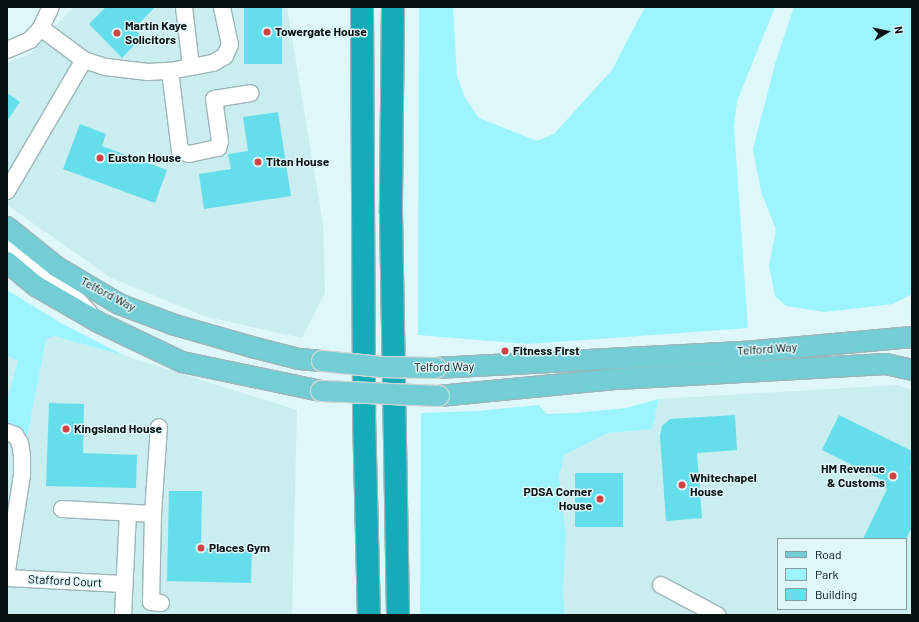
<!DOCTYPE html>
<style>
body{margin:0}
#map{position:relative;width:919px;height:622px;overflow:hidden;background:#def7fa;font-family:Barlow,sans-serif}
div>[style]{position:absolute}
.built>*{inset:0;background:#caedf0}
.green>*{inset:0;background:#9bf4fe}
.building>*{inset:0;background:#64deea;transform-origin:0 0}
.roads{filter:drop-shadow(1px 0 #9db5b8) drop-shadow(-1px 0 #9db5b8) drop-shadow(0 1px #9db5b8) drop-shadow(0 -1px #9db5b8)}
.minor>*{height:16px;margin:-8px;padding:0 8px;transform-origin:8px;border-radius:8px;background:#fff}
.major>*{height:20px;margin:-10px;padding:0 10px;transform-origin:10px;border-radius:10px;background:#72cdd4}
.highway>*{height:22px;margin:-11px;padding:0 11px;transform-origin:11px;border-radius:11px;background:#14acb8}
.bridges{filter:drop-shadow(1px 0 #d3d4d4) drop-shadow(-1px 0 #d3d4d4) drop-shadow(0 1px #d3d4d4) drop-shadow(0 -1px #d3d4d4)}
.major-bridge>*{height:20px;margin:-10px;padding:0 10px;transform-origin:10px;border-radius:10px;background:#72cdd4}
.dots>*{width:11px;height:11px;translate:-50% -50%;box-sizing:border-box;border:2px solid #def7fa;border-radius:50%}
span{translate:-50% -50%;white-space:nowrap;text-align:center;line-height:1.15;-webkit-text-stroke:3px #def7fa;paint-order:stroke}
.poi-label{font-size:12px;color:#081011;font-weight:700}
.left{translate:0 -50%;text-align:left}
.right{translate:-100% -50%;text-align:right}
.street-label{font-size:12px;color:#081011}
.frame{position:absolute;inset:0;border:8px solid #081011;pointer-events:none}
.legend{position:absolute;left:777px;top:538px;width:130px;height:72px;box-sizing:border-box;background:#def7fa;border:1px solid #889b9d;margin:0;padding:5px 7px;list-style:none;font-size:12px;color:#081011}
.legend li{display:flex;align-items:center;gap:8px;height:20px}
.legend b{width:20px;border:1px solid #889b9d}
.north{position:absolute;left:867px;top:12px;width:40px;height:40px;-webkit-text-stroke:3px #def7fa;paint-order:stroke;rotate:81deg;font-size:11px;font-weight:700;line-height:16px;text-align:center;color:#081011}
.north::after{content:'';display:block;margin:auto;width:14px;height:18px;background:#081011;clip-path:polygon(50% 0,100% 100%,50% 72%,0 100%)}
</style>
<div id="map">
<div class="built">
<div style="clip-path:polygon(73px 7px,287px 7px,323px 224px,325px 293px,302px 338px,207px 317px,111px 278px,7px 205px,7px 63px,30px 54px)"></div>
<div style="clip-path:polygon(53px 336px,125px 356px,297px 410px,292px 615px,7px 615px,7px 431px,25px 448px,46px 339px)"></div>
<div style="clip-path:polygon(7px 355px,18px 361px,7px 399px)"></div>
<div style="clip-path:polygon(evenodd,898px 385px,912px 390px,912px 605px,908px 615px,565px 615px,563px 592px,566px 535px,559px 478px,564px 455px,608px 433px,652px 429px,659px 399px,898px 385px,778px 539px,906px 539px,906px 609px,778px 609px,778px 539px)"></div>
</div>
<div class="green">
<div style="clip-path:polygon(419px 7px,453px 7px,457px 76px,465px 98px,479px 118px,537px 141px,554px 134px,612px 70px,645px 7px,775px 7px,737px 101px,734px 127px,748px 328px,529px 344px,418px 335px)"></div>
<div style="clip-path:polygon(794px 7px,912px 7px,912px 294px,893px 304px,825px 312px,786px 306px,775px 296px,769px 266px,776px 229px,761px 192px,753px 149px,775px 64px)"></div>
<div style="clip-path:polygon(7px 290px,61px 323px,125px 356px,54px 336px,46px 339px,25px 448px,7px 431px,7px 399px,18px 361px,7px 355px)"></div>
<div style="clip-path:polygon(659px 399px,652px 429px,608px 433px,564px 455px,559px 478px,566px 535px,563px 592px,565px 615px,420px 615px,421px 413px,478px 411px,539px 405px,546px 414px,575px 413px,626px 408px)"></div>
</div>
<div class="building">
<div style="clip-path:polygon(106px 7px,155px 7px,134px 29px,142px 37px,122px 58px,89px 24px)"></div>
<div style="left:244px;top:7px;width:38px;height:57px"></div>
<div style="clip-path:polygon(7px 93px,20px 102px,7px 121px)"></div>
<div style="clip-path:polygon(278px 112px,291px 196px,204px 209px,199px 174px,231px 169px,228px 154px,248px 151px,243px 117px)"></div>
<div style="clip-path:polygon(80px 124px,106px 134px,102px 146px,167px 170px,155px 203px,63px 169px)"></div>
<div style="clip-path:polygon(49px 403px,84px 404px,83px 453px,137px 455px,136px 488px,46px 486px)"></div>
<div style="clip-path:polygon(735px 415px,737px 450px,697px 453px,702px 518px,666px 521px,660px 436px,662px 426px,670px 419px)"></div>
<div style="clip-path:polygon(839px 415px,912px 451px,910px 470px,912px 471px,912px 527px,906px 539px,863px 539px,887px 489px,883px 487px,886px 482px,822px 450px)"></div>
<div style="left:575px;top:473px;width:48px;height:54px"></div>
<div style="clip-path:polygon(169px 491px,202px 491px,201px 548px,252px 549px,251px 583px,167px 581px)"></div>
</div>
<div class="roads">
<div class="minor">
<div style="left:184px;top:7px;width:60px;rotate:83.3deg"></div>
<div style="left:41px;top:28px;width:54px;rotate:36.7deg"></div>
<div style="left:84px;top:60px;width:23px;rotate:18deg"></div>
<div style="left:106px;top:67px;width:42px;rotate:6.8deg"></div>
<div style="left:148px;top:72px;width:22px;rotate:-3deg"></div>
<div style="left:170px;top:71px;width:44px;rotate:-10.5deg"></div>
<div style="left:213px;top:63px;width:14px;rotate:-30deg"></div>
<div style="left:225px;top:56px;width:12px;rotate:-66deg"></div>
<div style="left:230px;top:45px;width:39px;rotate:-102deg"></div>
<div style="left:7px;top:50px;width:25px;rotate:-23deg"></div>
<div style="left:30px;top:40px;width:16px;rotate:-47deg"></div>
<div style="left:41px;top:28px;width:23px;rotate:-65deg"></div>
<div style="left:170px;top:71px;width:81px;rotate:82.9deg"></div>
<div style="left:180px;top:151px;width:9px;rotate:18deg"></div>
<div style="left:189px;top:154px;width:30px;rotate:-12deg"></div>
<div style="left:218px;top:148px;width:7px;rotate:-74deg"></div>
<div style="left:220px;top:141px;width:42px;rotate:-98.1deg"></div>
<div style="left:214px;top:99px;width:37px;rotate:-9deg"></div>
<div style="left:7px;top:191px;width:152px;rotate:-59.6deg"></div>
<div style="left:7px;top:241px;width:84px;rotate:39.2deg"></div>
<div style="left:72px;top:294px;width:25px;rotate:47deg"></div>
<div style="left:7px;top:432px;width:9px;rotate:21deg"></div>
<div style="left:15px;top:435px;width:9px;rotate:58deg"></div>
<div style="left:20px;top:443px;width:12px;rotate:81deg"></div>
<div style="left:22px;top:455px;width:20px;rotate:90deg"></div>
<div style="left:22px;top:475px;width:97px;rotate:98.9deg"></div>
<div style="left:62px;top:509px;width:91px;rotate:3.1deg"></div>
<div style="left:153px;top:514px;width:87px;rotate:-86.1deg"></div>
<div style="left:153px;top:514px;width:88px;rotate:91.3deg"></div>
<div style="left:151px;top:602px;width:10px;rotate:6deg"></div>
<div style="left:7px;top:578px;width:116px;rotate:3deg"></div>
<div style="left:661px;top:585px;width:64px;rotate:28.2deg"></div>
<div style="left:123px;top:615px;width:101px;rotate:-87.2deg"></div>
</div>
<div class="major">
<div style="left:7px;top:227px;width:64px;rotate:38.7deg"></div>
<div style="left:57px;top:267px;width:72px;rotate:30.8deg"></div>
<div style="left:119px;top:304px;width:60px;rotate:20.6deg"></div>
<div style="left:175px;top:325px;width:76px;rotate:16deg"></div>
<div style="left:248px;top:346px;width:53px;rotate:14.3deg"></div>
<div style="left:299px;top:359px;width:23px;rotate:5deg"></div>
<div style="left:7px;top:262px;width:38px;rotate:40deg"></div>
<div style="left:36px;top:286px;width:72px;rotate:30.1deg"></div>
<div style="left:98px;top:322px;width:93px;rotate:25.5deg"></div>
<div style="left:182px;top:362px;width:142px;rotate:11.8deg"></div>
<div style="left:436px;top:368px;width:320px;rotate:-3deg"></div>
<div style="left:756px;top:351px;width:157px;rotate:-5.1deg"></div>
<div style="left:439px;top:396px;width:179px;rotate:-5.5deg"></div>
<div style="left:617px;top:379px;width:269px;rotate:-3.2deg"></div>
<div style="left:886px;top:364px;width:27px;rotate:13deg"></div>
</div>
<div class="highway">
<div style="left:362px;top:7px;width:407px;rotate:89.7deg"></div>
<div style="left:364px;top:414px;width:201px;rotate:88.6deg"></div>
<div style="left:393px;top:7px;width:206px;rotate:90.6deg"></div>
<div style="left:391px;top:213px;width:402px;rotate:89deg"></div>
</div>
</div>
<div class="bridges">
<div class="major-bridge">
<div style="left:322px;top:361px;width:59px;rotate:5.8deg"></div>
<div style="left:381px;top:367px;width:55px;rotate:1deg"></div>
<div style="left:321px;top:391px;width:118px;rotate:2.4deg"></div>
</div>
</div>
<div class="dots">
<div style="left:267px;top:32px;background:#d24243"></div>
<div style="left:117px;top:33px;background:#d24243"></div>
<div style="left:100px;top:158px;background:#d24243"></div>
<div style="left:258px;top:162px;background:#d24243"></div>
<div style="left:505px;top:351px;background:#d24243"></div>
<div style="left:66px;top:429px;background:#d24243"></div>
<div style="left:893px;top:476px;background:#d24243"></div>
<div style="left:682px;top:485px;background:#d24243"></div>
<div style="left:600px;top:499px;background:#d24243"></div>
<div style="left:201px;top:548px;background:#d24243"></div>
</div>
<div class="poi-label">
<span class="left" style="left:125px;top:33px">Martin Kaye<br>Solicitors</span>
<span class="left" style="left:275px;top:32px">Towergate House</span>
<span class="left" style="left:108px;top:158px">Euston House</span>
<span class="left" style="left:266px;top:162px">Titan House</span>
<span class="left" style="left:513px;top:351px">Fitness First</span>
<span class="left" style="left:74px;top:429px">Kingsland House</span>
<span class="right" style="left:885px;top:476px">HM Revenue<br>&amp; Customs</span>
<span class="left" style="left:690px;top:485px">Whitechapel<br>House</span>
<span class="right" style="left:592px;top:499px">PDSA Corner<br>House</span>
<span class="left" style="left:209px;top:548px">Places Gym</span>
</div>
<div class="street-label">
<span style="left:108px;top:294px;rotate:28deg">Telford Way</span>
<span style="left:767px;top:349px;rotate:-4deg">Telford Way</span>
<span style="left:444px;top:367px;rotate:-1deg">Telford Way</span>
<span style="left:65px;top:581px;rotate:3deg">Stafford Court</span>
</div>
<div class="frame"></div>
<ul class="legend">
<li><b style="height:5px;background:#72cdd4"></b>Road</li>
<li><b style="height:11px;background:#9bf4fe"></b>Park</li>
<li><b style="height:11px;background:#64deea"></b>Building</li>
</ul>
<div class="north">N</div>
</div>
